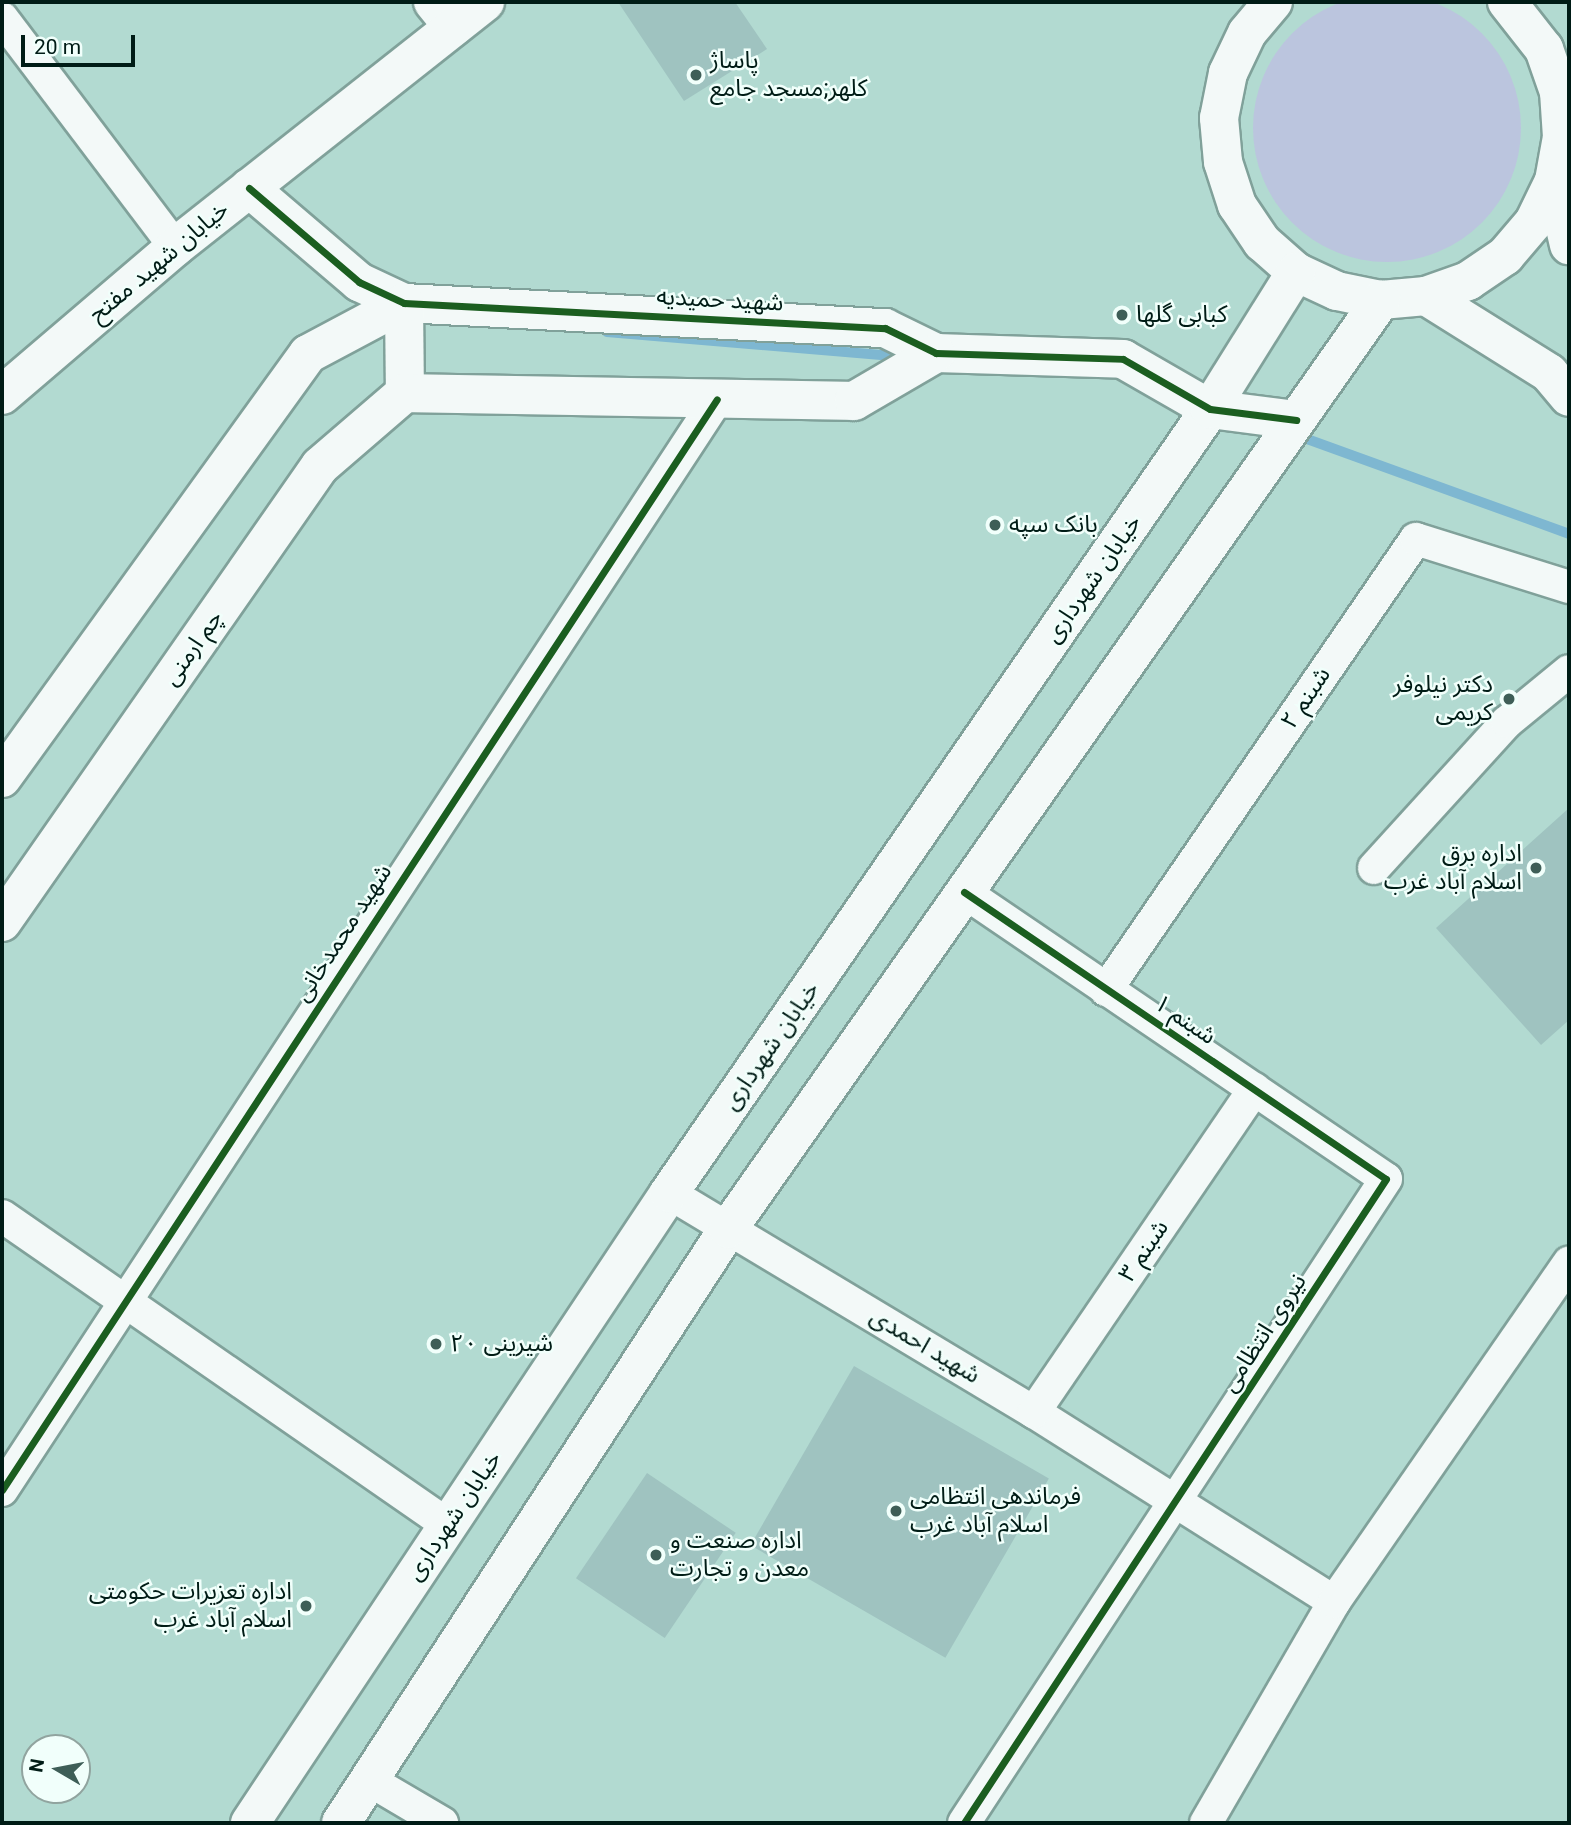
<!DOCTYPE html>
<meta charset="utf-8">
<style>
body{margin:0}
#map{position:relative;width:1571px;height:1825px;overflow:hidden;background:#b2dad1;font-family:Roboto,"Noto Sans Arabic",sans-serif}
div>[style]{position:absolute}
.green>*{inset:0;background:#bbc5de}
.round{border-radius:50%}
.stream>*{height:10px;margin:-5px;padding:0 5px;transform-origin:5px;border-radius:5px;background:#7eb7d1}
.building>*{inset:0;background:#9fc3c0;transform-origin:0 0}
.roads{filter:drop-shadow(2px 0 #80a19a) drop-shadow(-2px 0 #80a19a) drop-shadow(0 2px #80a19a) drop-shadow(0 -2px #80a19a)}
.street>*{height:32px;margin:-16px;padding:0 16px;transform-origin:16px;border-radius:16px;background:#f3f9f8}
.secondary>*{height:38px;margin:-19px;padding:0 19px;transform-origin:19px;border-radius:19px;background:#f3f9f8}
.cycleway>*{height:7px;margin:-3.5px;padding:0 3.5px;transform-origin:3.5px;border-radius:3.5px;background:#1b5e20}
.dots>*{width:19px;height:19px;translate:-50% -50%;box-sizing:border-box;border:4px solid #f1fffb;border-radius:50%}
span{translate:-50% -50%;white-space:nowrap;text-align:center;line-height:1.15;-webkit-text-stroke:5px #f1fffb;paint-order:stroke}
.poi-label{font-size:24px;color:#001c16}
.left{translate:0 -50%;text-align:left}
.right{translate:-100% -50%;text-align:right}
.street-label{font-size:24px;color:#001c16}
.frame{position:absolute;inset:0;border:4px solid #001c16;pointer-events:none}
.north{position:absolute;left:21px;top:1734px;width:70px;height:70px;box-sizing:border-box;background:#f1fffb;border:2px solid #91a49f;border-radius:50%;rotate:280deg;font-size:19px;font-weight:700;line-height:28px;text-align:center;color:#001c16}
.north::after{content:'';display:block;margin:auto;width:24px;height:32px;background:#3e5e57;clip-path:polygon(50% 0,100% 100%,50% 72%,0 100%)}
.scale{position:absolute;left:21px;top:35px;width:114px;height:32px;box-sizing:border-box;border:4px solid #001c16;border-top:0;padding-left:9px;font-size:21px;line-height:24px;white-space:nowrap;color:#001c16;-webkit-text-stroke:5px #f1fffb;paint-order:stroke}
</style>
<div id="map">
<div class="green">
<div class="round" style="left:1253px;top:-6px;width:268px;height:268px"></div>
</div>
<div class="stream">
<div style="left:607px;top:332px;width:299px;rotate:4.8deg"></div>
<div style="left:1296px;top:435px;width:290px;rotate:19.9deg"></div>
</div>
<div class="building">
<div style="clip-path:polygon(618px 2px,735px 2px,767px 49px,684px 101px)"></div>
<div style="clip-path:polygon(1569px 808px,1569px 1020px,1541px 1045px,1436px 928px)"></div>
<div style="left:854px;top:1366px;width:225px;height:207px;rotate:30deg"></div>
<div style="left:647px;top:1473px;width:107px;height:127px;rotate:34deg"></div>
</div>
<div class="roads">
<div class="street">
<div style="left:2px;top:18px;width:287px;rotate:52.9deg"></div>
<div style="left:1374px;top:868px;width:197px;rotate:-47.7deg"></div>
<div style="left:1507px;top:722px;width:80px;rotate:-39.4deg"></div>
<div style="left:964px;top:892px;width:510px;rotate:34.22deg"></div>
<div style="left:1386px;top:1179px;width:770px;rotate:123.24deg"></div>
<div style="left:1106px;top:990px;width:547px;rotate:-55.5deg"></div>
<div style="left:1416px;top:539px;width:160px;rotate:17.4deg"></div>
<div style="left:669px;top:1193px;width:426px;rotate:31deg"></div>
<div style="left:1034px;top:1412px;width:355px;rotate:32.3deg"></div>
<div style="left:2px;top:1216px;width:543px;rotate:34.72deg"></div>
<div style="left:1034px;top:1412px;width:391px;rotate:-55.7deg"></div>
<div style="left:2px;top:1490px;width:1304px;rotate:-56.76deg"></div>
<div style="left:369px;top:1780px;width:85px;rotate:30.5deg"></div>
<div style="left:1206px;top:1823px;width:255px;rotate:-59.9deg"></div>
<div style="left:1334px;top:1602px;width:413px;rotate:-55.3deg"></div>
</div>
<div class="secondary">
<div style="left:433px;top:2px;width:32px;rotate:51deg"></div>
<div style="left:1273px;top:2px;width:40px;rotate:130deg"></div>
<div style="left:1247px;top:33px;width:44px;rotate:115.4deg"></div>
<div style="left:1228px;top:73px;width:46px;rotate:101.3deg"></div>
<div style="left:1219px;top:118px;width:44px;rotate:84.8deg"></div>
<div style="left:1223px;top:162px;width:45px;rotate:72deg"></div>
<div style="left:1237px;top:205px;width:45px;rotate:56deg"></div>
<div style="left:1262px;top:242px;width:45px;rotate:41.4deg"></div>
<div style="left:1296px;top:272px;width:45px;rotate:24.9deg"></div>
<div style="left:1337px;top:291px;width:45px;rotate:11.6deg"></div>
<div style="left:1381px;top:300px;width:45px;rotate:-5.1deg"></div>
<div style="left:1426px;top:296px;width:45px;rotate:-19.7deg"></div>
<div style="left:1468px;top:281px;width:45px;rotate:-34deg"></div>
<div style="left:1505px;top:256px;width:45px;rotate:-49.5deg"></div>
<div style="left:1534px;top:222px;width:46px;rotate:-64deg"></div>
<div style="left:1554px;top:181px;width:45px;rotate:-79.7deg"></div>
<div style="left:1562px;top:137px;width:45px;rotate:-93.8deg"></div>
<div style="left:1559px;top:92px;width:46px;rotate:-109.2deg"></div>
<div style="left:1544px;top:49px;width:60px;rotate:-128.2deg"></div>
<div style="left:1554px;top:181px;width:66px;rotate:76.8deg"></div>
<div style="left:249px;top:188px;width:145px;rotate:40.5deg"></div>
<div style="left:359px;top:282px;width:50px;rotate:25deg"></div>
<div style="left:404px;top:303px;width:482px;rotate:3deg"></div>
<div style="left:885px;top:328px;width:57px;rotate:26.1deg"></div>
<div style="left:936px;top:353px;width:187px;rotate:1.8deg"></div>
<div style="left:1123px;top:359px;width:100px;rotate:29.9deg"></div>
<div style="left:1210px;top:409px;width:87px;rotate:7.3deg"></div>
<div style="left:1426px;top:296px;width:145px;rotate:32deg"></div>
<div style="left:1549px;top:373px;width:31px;rotate:50deg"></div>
<div style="left:404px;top:303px;width:90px;rotate:89.4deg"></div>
<div style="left:405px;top:393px;width:449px;rotate:1deg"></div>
<div style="left:854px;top:401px;width:95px;rotate:-30.3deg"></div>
<div style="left:2px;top:395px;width:228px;rotate:-40.5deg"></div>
<div style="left:175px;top:247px;width:395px;rotate:-38.3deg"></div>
<div style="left:2px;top:778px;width:523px;rotate:-54.18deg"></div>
<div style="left:308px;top:354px;width:109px;rotate:-28deg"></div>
<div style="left:2px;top:922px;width:556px;rotate:-55.11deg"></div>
<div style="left:320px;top:466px;width:112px;rotate:-40.7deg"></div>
<div style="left:250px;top:1823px;width:757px;rotate:-56.37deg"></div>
<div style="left:669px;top:1193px;width:953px;rotate:-55.39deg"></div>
<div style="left:1210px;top:409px;width:162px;rotate:-57.9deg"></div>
<div style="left:341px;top:1823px;width:709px;rotate:-56.92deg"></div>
<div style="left:728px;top:1229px;width:1136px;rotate:-54.9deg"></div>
</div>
</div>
<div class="cycleway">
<div style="left:249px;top:188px;width:145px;rotate:40.5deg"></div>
<div style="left:359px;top:282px;width:50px;rotate:25deg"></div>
<div style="left:404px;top:303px;width:482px;rotate:3deg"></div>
<div style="left:885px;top:328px;width:57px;rotate:26.1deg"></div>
<div style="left:936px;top:353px;width:187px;rotate:1.8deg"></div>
<div style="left:1123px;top:359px;width:100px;rotate:29.9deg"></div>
<div style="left:1210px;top:409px;width:87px;rotate:7.3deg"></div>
<div style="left:964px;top:892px;width:510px;rotate:34.22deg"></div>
<div style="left:1386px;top:1179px;width:770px;rotate:123.24deg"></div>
<div style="left:2px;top:1490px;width:1304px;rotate:-56.76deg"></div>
</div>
<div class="dots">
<div style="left:696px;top:75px;background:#3e5e57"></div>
<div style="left:1122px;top:315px;background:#3e5e57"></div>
<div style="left:995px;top:525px;background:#3e5e57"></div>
<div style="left:1509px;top:699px;background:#3e5e57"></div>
<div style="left:1536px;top:868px;background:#3e5e57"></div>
<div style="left:436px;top:1344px;background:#3e5e57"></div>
<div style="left:896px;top:1511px;background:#3e5e57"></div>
<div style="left:656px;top:1555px;background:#3e5e57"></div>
<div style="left:306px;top:1606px;background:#3e5e57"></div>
</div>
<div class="poi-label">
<span class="left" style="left:710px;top:75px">پاساژ<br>کلهر;مسجد جامع</span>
<span class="left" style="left:1136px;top:315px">کبابی گلها</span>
<span class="left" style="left:1009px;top:525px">بانک سپه</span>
<span class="right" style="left:1493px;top:699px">دکتر نیلوفر<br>کریمی</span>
<span class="right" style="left:1522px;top:868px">اداره برق<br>اسلام آباد غرب</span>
<span class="left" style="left:450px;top:1344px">شیرینی ۲۰</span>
<span class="left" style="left:910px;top:1511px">فرماندهی انتظامی<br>اسلام آباد غرب</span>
<span class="left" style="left:670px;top:1555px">اداره صنعت و<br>معدن و تجارت</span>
<span class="right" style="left:292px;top:1606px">اداره تعزیرات حکومتی<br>اسلام آباد غرب</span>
</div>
<div class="street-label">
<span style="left:159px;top:262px;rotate:-40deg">خیابان شهید مفتح</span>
<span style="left:720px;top:300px;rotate:3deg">شهید حمیدیه</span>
<span style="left:1093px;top:579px;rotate:-55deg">خیابان شهرداری</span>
<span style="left:193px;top:648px;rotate:-55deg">چم ارمنی</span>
<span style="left:1306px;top:698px;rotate:-56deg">شبنم ۲</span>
<span style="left:343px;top:933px;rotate:-57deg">شهید محمدخانی</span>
<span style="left:1185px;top:1020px;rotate:34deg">شبنم ۱</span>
<span style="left:771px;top:1046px;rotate:-55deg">خیابان شهرداری</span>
<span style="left:1144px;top:1251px;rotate:-56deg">شبنم ۳</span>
<span style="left:1264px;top:1333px;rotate:-57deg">نیروی انتظامی</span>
<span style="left:925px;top:1346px;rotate:31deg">شهید احمدی</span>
<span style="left:454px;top:1516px;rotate:-56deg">خیابان شهرداری</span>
</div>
<div class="frame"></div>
<div class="north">N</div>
<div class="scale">20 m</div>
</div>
